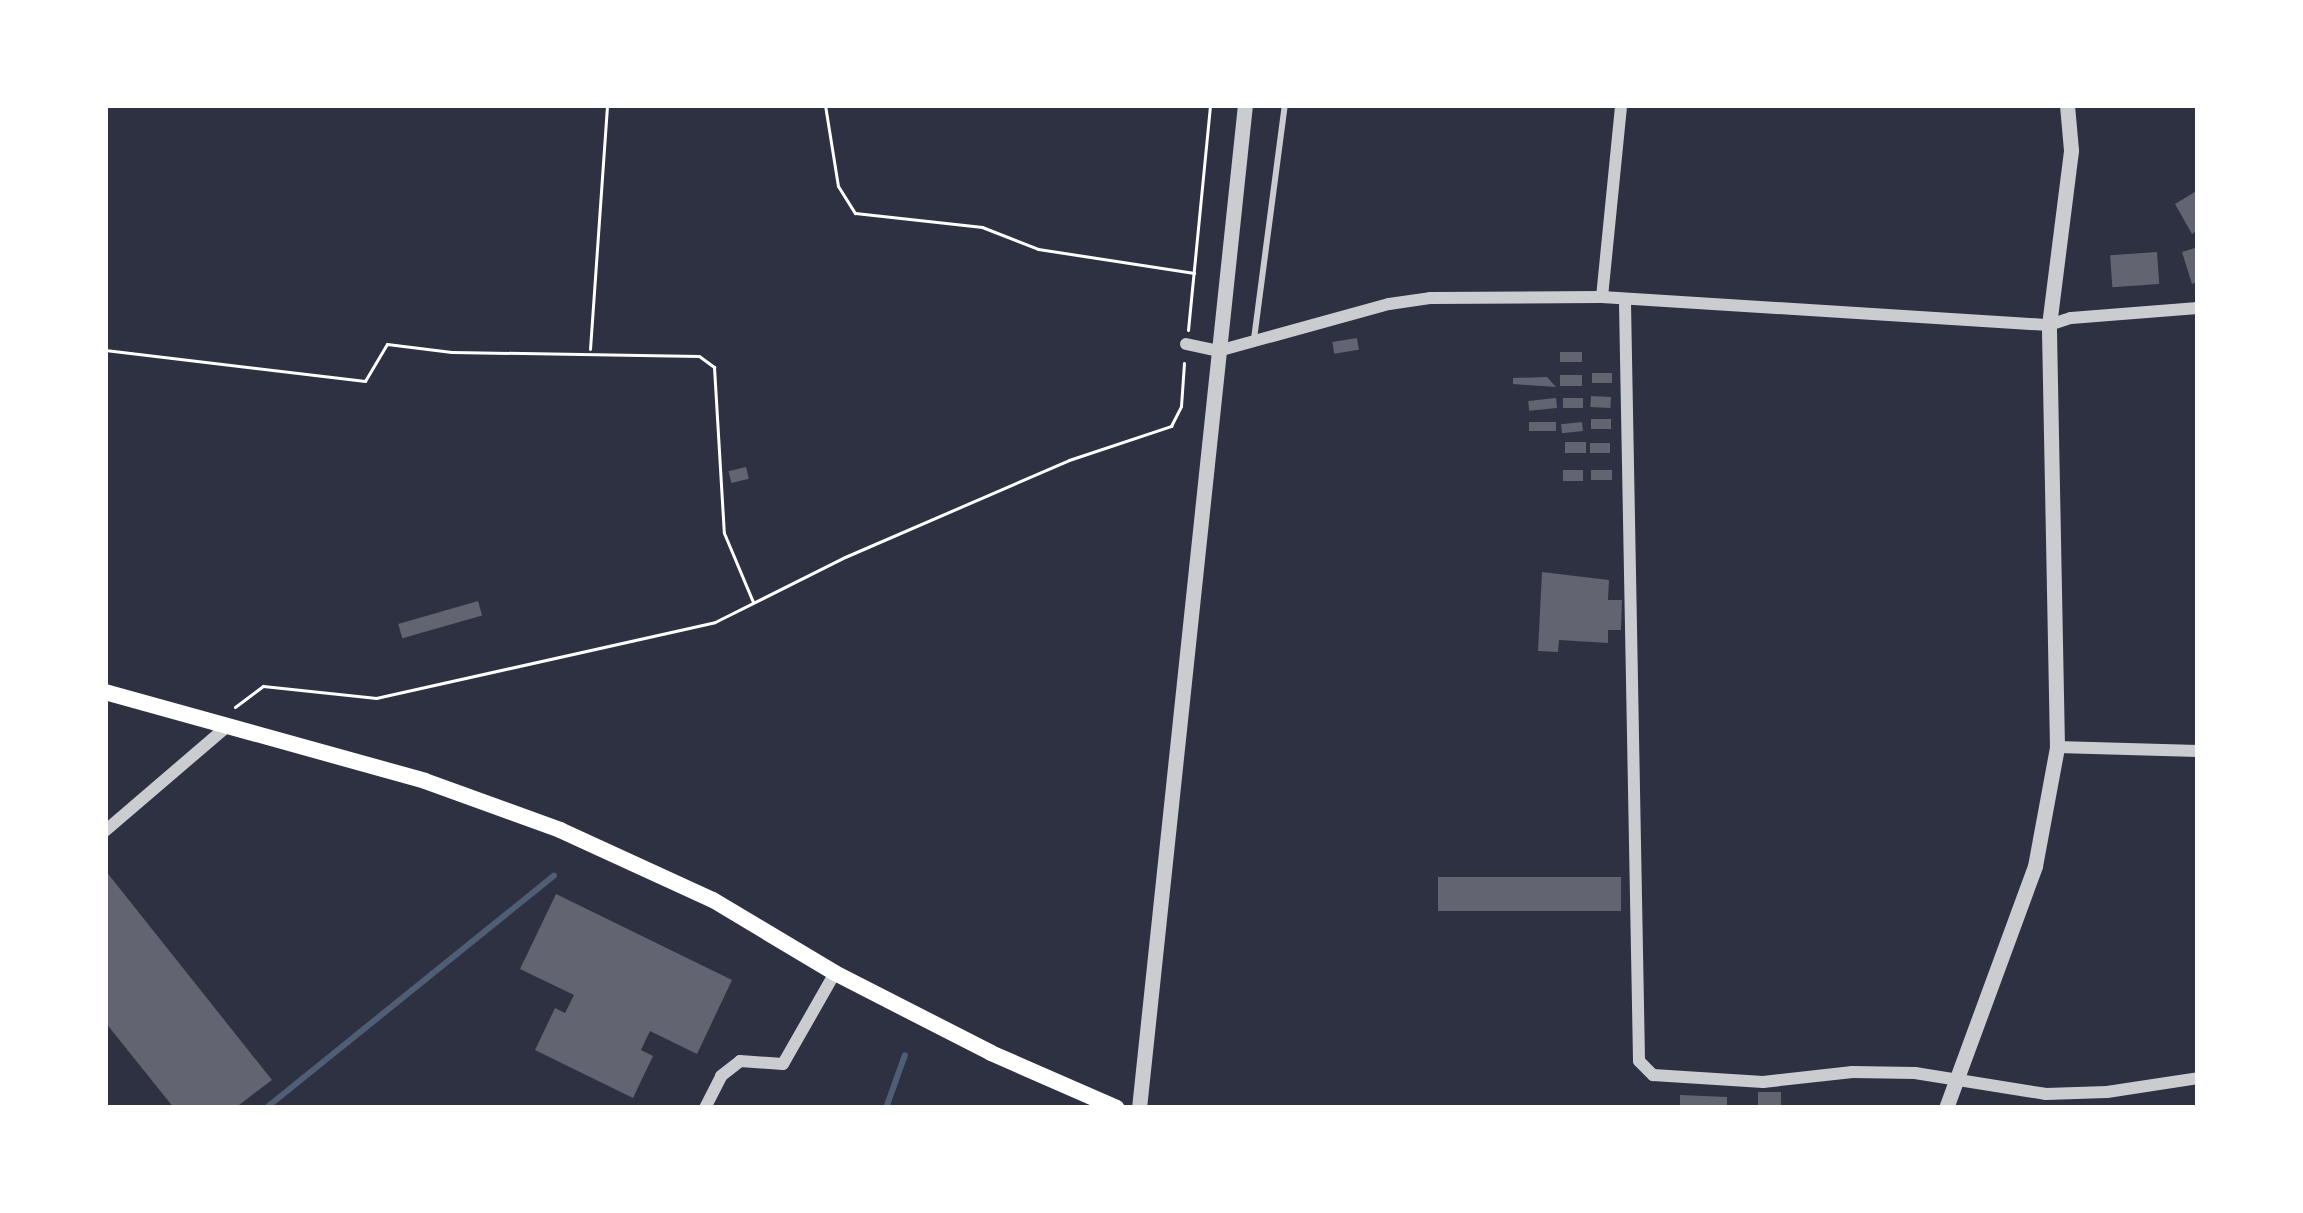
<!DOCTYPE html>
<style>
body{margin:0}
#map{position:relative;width:2303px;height:1213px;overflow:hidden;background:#2d3142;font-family:"Roboto Serif",serif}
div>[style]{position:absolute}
.stream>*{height:6px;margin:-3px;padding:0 3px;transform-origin:3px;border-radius:3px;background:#4f5d75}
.building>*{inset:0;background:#626471;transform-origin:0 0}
.path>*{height:3px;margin:-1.5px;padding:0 1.5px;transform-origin:1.5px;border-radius:1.5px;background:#fff}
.service>*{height:6px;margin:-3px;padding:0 3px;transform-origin:3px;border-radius:3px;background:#caccd0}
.minor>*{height:12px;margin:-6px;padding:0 6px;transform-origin:6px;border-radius:6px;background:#caccd0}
.tertiary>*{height:15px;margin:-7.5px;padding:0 7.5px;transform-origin:7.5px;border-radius:7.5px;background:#caccd0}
.secondary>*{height:16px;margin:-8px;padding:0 8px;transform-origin:8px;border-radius:8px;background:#fff}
span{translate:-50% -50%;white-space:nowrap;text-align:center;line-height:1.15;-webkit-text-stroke:9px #fff;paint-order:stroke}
.frame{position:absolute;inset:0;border:108px solid #fff;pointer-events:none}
</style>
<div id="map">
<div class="stream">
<div style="left:266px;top:1108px;width:370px;rotate:-38.9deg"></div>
<div style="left:886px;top:1108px;width:56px;rotate:-70.3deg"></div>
</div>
<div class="building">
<div style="clip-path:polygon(2198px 190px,2198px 230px,2192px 234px,2175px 204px)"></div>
<div style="clip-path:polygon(2198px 247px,2198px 282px,2192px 284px,2182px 252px)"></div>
<div style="left:2157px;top:252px;width:32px;height:47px;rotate:86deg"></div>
<div style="left:1357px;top:338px;width:12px;height:25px;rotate:81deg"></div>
<div style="left:1582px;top:352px;width:10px;height:22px;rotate:90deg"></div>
<div style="left:1592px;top:373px;width:20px;height:10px"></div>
<div style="left:1560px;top:375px;width:22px;height:11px"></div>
<div style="clip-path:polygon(1547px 377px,1556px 387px,1513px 384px,1513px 378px)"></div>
<div style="left:1591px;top:396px;width:20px;height:11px;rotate:3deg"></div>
<div style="left:1556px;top:398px;width:10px;height:28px;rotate:84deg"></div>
<div style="left:1583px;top:398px;width:10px;height:20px;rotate:90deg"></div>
<div style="left:1591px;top:419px;width:20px;height:10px"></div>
<div style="left:1529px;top:422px;width:27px;height:9px"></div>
<div style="left:1582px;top:422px;width:9px;height:21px;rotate:84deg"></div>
<div style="left:1565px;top:442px;width:21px;height:11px"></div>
<div style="left:1610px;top:443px;width:10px;height:20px;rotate:90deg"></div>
<div style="left:746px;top:467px;width:12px;height:18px;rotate:76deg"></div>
<div style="left:1563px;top:470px;width:20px;height:11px"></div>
<div style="left:1591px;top:470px;width:21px;height:10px"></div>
<div style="clip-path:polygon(1542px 572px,1609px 580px,1608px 600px,1622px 600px,1621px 630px,1608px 630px,1608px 643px,1559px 640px,1558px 652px,1538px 651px)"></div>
<div style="left:478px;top:601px;width:15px;height:83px;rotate:74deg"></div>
<div style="clip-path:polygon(105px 870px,272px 1080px,235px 1108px,174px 1108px,105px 1022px)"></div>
<div style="left:1438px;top:877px;width:183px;height:34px"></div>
<div style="clip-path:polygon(556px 894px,732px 980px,697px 1054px,650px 1031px,641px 1050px,653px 1056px,633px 1098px,535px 1050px,555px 1008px,565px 1013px,574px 995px,520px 969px)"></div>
<div style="left:1758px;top:1092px;width:23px;height:16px"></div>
<div style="clip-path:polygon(1680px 1095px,1727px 1097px,1727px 1108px,1680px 1108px)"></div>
</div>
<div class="path">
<div style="left:825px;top:105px;width:82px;rotate:80.9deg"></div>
<div style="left:838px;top:186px;width:32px;rotate:58deg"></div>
<div style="left:855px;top:213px;width:128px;rotate:6.3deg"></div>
<div style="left:982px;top:227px;width:60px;rotate:21.4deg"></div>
<div style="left:1038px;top:249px;width:158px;rotate:8.7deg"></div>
<div style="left:1188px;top:330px;width:226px;rotate:-84.4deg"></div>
<div style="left:590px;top:349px;width:245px;rotate:-86deg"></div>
<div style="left:105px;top:350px;width:262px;rotate:6.8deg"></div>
<div style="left:365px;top:381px;width:43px;rotate:-59.3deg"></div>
<div style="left:387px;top:344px;width:65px;rotate:7deg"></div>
<div style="left:452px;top:352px;width:247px;rotate:0.9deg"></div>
<div style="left:699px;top:356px;width:19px;rotate:36deg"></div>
<div style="left:714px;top:367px;width:166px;rotate:86.6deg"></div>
<div style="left:724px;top:533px;width:75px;rotate:67.2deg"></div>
<div style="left:235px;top:707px;width:35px;rotate:-37deg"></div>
<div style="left:263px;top:686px;width:114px;rotate:6.1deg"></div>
<div style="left:376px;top:698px;width:347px;rotate:-12.6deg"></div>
<div style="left:715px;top:622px;width:145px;rotate:-26.6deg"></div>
<div style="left:845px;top:557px;width:244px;rotate:-23.4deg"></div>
<div style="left:1069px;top:460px;width:108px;rotate:-18.4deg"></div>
<div style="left:1171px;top:426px;width:22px;rotate:-63deg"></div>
<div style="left:1181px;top:406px;width:43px;rotate:-86deg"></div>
</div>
<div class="service">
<div style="left:1254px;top:339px;width:236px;rotate:-82.5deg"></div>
</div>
<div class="minor">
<div style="left:1602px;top:297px;width:193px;rotate:-84.3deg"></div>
<div style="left:1625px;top:303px;width:758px;rotate:88.94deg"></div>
<div style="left:1639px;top:1061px;width:20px;rotate:45deg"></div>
<div style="left:1653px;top:1075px;width:110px;rotate:3.6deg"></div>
<div style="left:1763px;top:1082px;width:90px;rotate:-6.4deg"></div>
<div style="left:1852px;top:1072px;width:63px;rotate:0.9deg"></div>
<div style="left:1915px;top:1073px;width:133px;rotate:9.1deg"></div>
<div style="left:2046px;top:1094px;width:61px;rotate:-1.9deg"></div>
<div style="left:2107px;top:1092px;width:92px;rotate:-8.7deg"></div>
<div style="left:1186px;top:344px;width:33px;rotate:12deg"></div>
<div style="left:1218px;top:351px;width:177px;rotate:-15.4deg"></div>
<div style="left:1389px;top:304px;width:41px;rotate:-8.3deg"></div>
<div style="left:1430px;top:298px;width:172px;rotate:-0.3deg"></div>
<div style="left:1602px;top:297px;width:448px;rotate:3.6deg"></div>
<div style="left:2049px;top:325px;width:23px;rotate:-18deg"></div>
<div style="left:2071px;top:318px;width:127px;rotate:-4.5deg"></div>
<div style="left:2057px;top:747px;width:141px;rotate:1.6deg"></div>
<div style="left:105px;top:831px;width:157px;rotate:-40.6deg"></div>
<div style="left:705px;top:1108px;width:36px;rotate:-63deg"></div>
<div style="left:721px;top:1076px;width:24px;rotate:-38deg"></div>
<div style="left:740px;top:1061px;width:43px;rotate:4deg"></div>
<div style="left:783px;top:1064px;width:105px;rotate:-60.3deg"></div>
</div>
<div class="tertiary">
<div style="left:1139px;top:1108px;width:1009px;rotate:-83.97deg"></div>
<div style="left:1946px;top:1108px;width:258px;rotate:-69.8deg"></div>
<div style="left:2035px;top:866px;width:121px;rotate:-79.5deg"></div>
<div style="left:2057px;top:747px;width:422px;rotate:-91.1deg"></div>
<div style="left:2049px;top:325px;width:176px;rotate:-82.8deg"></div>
<div style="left:2071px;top:150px;width:45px;rotate:-95.1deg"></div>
</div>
<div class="secondary">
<div style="left:105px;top:692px;width:332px;rotate:15.5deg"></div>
<div style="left:425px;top:781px;width:144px;rotate:19.9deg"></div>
<div style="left:560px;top:830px;width:168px;rotate:24.6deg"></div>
<div style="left:713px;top:900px;width:142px;rotate:30.9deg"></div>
<div style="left:835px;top:973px;width:175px;rotate:27.1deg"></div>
<div style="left:991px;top:1053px;width:137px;rotate:23.6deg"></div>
</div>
<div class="frame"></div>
</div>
